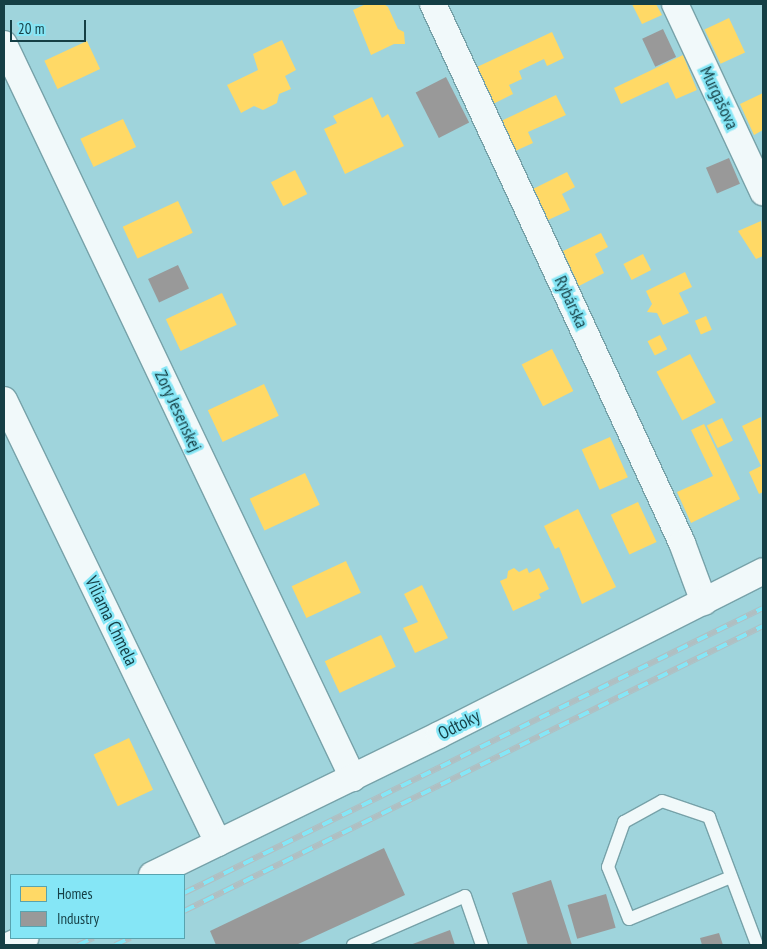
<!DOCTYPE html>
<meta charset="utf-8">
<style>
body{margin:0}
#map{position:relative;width:767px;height:949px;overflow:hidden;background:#9fd4dc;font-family:"PT Sans Narrow",sans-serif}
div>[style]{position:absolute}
.homes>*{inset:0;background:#ffd966;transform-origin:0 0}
.industry>*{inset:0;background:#999;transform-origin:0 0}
.roads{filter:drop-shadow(1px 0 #77a2a9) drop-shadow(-1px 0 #77a2a9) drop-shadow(0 1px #77a2a9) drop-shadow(0 -1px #77a2a9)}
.service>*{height:12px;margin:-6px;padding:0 6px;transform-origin:6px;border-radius:6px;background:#f1f9fa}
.minor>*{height:26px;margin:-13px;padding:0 13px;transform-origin:13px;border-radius:13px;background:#f1f9fa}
.rail>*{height:5.5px;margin-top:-2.75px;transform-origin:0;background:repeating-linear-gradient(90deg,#85e6f6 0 11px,#b0bfc2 0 22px);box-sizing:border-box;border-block:1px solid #b0bfc2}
span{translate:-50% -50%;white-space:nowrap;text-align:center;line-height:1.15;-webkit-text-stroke:5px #85e6f6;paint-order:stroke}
.street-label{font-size:18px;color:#153f45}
.frame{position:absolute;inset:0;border:5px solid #153f45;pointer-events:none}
.legend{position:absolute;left:10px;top:874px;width:175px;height:65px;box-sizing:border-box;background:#85e6f6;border:1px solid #58a3af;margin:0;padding:6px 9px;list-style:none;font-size:15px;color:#153f45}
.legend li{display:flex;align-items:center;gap:10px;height:25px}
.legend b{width:25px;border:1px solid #58a3af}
.scale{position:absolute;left:10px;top:20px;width:76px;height:22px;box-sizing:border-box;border:2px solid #153f45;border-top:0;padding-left:6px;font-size:15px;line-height:18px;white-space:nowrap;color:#153f45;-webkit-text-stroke:4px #85e6f6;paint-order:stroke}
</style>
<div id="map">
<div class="homes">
<div style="clip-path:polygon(366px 4px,384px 4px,388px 7px,398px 29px,404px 32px,405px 44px,394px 44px,371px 55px,353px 10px)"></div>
<div style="clip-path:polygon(632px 4px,656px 4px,662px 15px,642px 24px)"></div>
<div style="left:729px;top:18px;width:38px;height:27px;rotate:65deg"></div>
<div style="clip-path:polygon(552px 32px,564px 58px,547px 66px,544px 59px,519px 71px,522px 79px,509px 85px,513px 94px,493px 104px,477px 67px)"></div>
<div style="clip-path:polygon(282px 40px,296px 70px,285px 76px,291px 89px,279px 94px,277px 103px,263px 110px,254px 106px,241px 113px,227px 85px,258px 70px,253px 54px)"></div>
<div style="left:87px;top:41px;width:31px;height:47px;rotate:65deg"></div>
<div style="clip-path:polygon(683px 55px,697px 90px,676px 99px,668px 82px,621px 104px,614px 88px)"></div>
<div style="clip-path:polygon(763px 93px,763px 130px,754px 135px,740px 104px)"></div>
<div style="clip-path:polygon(556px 95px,566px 115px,528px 132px,533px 143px,513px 152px,499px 122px)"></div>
<div style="clip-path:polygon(372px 97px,382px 118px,388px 114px,404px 146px,345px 174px,324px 129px,337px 123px,333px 116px)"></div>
<div style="left:123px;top:119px;width:31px;height:47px;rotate:65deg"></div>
<div style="left:295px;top:170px;width:27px;height:27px;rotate:63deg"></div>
<div style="clip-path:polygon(567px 172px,575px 187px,562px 194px,570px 210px,548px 220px,533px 189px)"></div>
<div style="left:178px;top:201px;width:35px;height:61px;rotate:65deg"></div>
<div style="clip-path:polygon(761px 221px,763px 256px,756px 259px,738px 231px)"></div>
<div style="clip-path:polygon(601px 233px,608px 247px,595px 254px,604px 273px,579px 286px,563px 251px)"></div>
<div style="left:643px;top:254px;width:18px;height:22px;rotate:63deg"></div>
<div style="clip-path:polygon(685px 272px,692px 287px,679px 293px,689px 313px,663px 325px,657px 313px,647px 312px,652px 304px,646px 291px)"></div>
<div style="left:222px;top:293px;width:35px;height:62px;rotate:65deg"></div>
<div style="left:706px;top:316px;width:15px;height:12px;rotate:67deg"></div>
<div style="left:660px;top:335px;width:16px;height:14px;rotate:63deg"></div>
<div style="left:552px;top:349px;width:47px;height:34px;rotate:63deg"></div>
<div style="left:690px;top:354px;width:55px;height:38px;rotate:62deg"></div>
<div style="left:264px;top:384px;width:35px;height:62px;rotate:65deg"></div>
<div style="clip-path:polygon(761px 417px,763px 492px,759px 494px,749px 472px,761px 466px,742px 426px)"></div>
<div style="left:722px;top:418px;width:25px;height:17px;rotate:64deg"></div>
<div style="clip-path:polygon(704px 424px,740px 499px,691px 523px,677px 492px,713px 476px,691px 430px)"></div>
<div style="left:610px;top:437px;width:44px;height:31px;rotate:66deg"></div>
<div style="left:305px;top:473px;width:35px;height:61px;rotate:65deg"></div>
<div style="left:638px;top:502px;width:44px;height:30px;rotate:65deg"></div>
<div style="clip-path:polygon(578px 509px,616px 587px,582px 604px,559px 547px,555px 549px,544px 526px)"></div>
<div style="left:346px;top:561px;width:35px;height:60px;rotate:65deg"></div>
<div style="clip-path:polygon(514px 568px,519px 572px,527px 568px,529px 573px,539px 568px,549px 589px,539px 594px,541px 598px,513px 611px,500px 581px,507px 578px,508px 571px)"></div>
<div style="clip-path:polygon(422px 585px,448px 638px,415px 653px,403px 628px,418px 622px,404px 594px)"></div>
<div style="left:381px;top:635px;width:35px;height:62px;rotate:65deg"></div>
<div style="left:129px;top:738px;width:57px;height:39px;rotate:65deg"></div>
</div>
<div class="industry">
<div style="left:663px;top:29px;width:31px;height:23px;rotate:65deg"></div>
<div style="left:446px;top:77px;width:51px;height:34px;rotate:63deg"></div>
<div style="left:729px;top:158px;width:28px;height:25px;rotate:67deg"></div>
<div style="left:178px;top:265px;width:26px;height:33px;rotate:65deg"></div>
<div style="clip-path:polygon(384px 848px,405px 895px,296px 945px,216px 945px,210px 931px)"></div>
<div style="clip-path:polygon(551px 880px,572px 945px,528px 945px,512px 893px)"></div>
<div style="left:606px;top:894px;width:35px;height:40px;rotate:74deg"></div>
<div style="clip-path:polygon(450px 930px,455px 945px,410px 945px)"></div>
<div style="clip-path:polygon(719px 933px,723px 945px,702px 945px,700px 938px)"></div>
</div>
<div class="roads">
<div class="service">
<div style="left:731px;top:877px;width:110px;rotate:157.6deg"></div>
<div style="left:629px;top:919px;width:56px;rotate:-112deg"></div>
<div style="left:608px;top:867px;width:48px;rotate:-70.4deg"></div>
<div style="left:624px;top:822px;width:43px;rotate:-28.9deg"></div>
<div style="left:662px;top:801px;width:50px;rotate:18.8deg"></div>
<div style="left:709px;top:817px;width:137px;rotate:69.4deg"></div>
<div style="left:353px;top:945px;width:122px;rotate:-23.6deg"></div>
<div style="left:465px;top:896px;width:52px;rotate:70.9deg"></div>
</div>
<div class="minor">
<div style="left:433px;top:4px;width:594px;rotate:65.2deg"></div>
<div style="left:682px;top:543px;width:63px;rotate:69.6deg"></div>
<div style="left:675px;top:4px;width:208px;rotate:64.9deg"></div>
<div style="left:4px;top:44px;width:813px;rotate:64.57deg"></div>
<div style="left:4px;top:400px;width:492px;rotate:64.2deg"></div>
<div style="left:152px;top:875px;width:319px;rotate:-26deg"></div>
<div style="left:439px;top:735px;width:363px;rotate:-26.8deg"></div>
<div style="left:10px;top:945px;width:17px;rotate:-25deg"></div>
</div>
</div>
<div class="rail">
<div style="left:184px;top:893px;width:645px;rotate:-26.21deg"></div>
<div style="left:184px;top:911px;width:645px;rotate:-26.21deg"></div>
<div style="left:78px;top:945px;width:17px;rotate:-25deg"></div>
<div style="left:115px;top:945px;width:17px;rotate:-25deg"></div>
</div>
<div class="street-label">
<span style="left:719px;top:98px;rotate:65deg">Murgašova</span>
<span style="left:571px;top:302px;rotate:65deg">Rybárska</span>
<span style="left:178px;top:411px;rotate:65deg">Zory Jesenskej</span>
<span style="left:111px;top:621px;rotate:64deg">Viliama Chmela</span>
<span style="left:459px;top:725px;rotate:-27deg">Odtoky</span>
</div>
<div class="frame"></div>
<ul class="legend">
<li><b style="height:14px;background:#ffd966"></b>Homes</li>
<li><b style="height:14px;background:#999"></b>Industry</li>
</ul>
<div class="scale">20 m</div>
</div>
